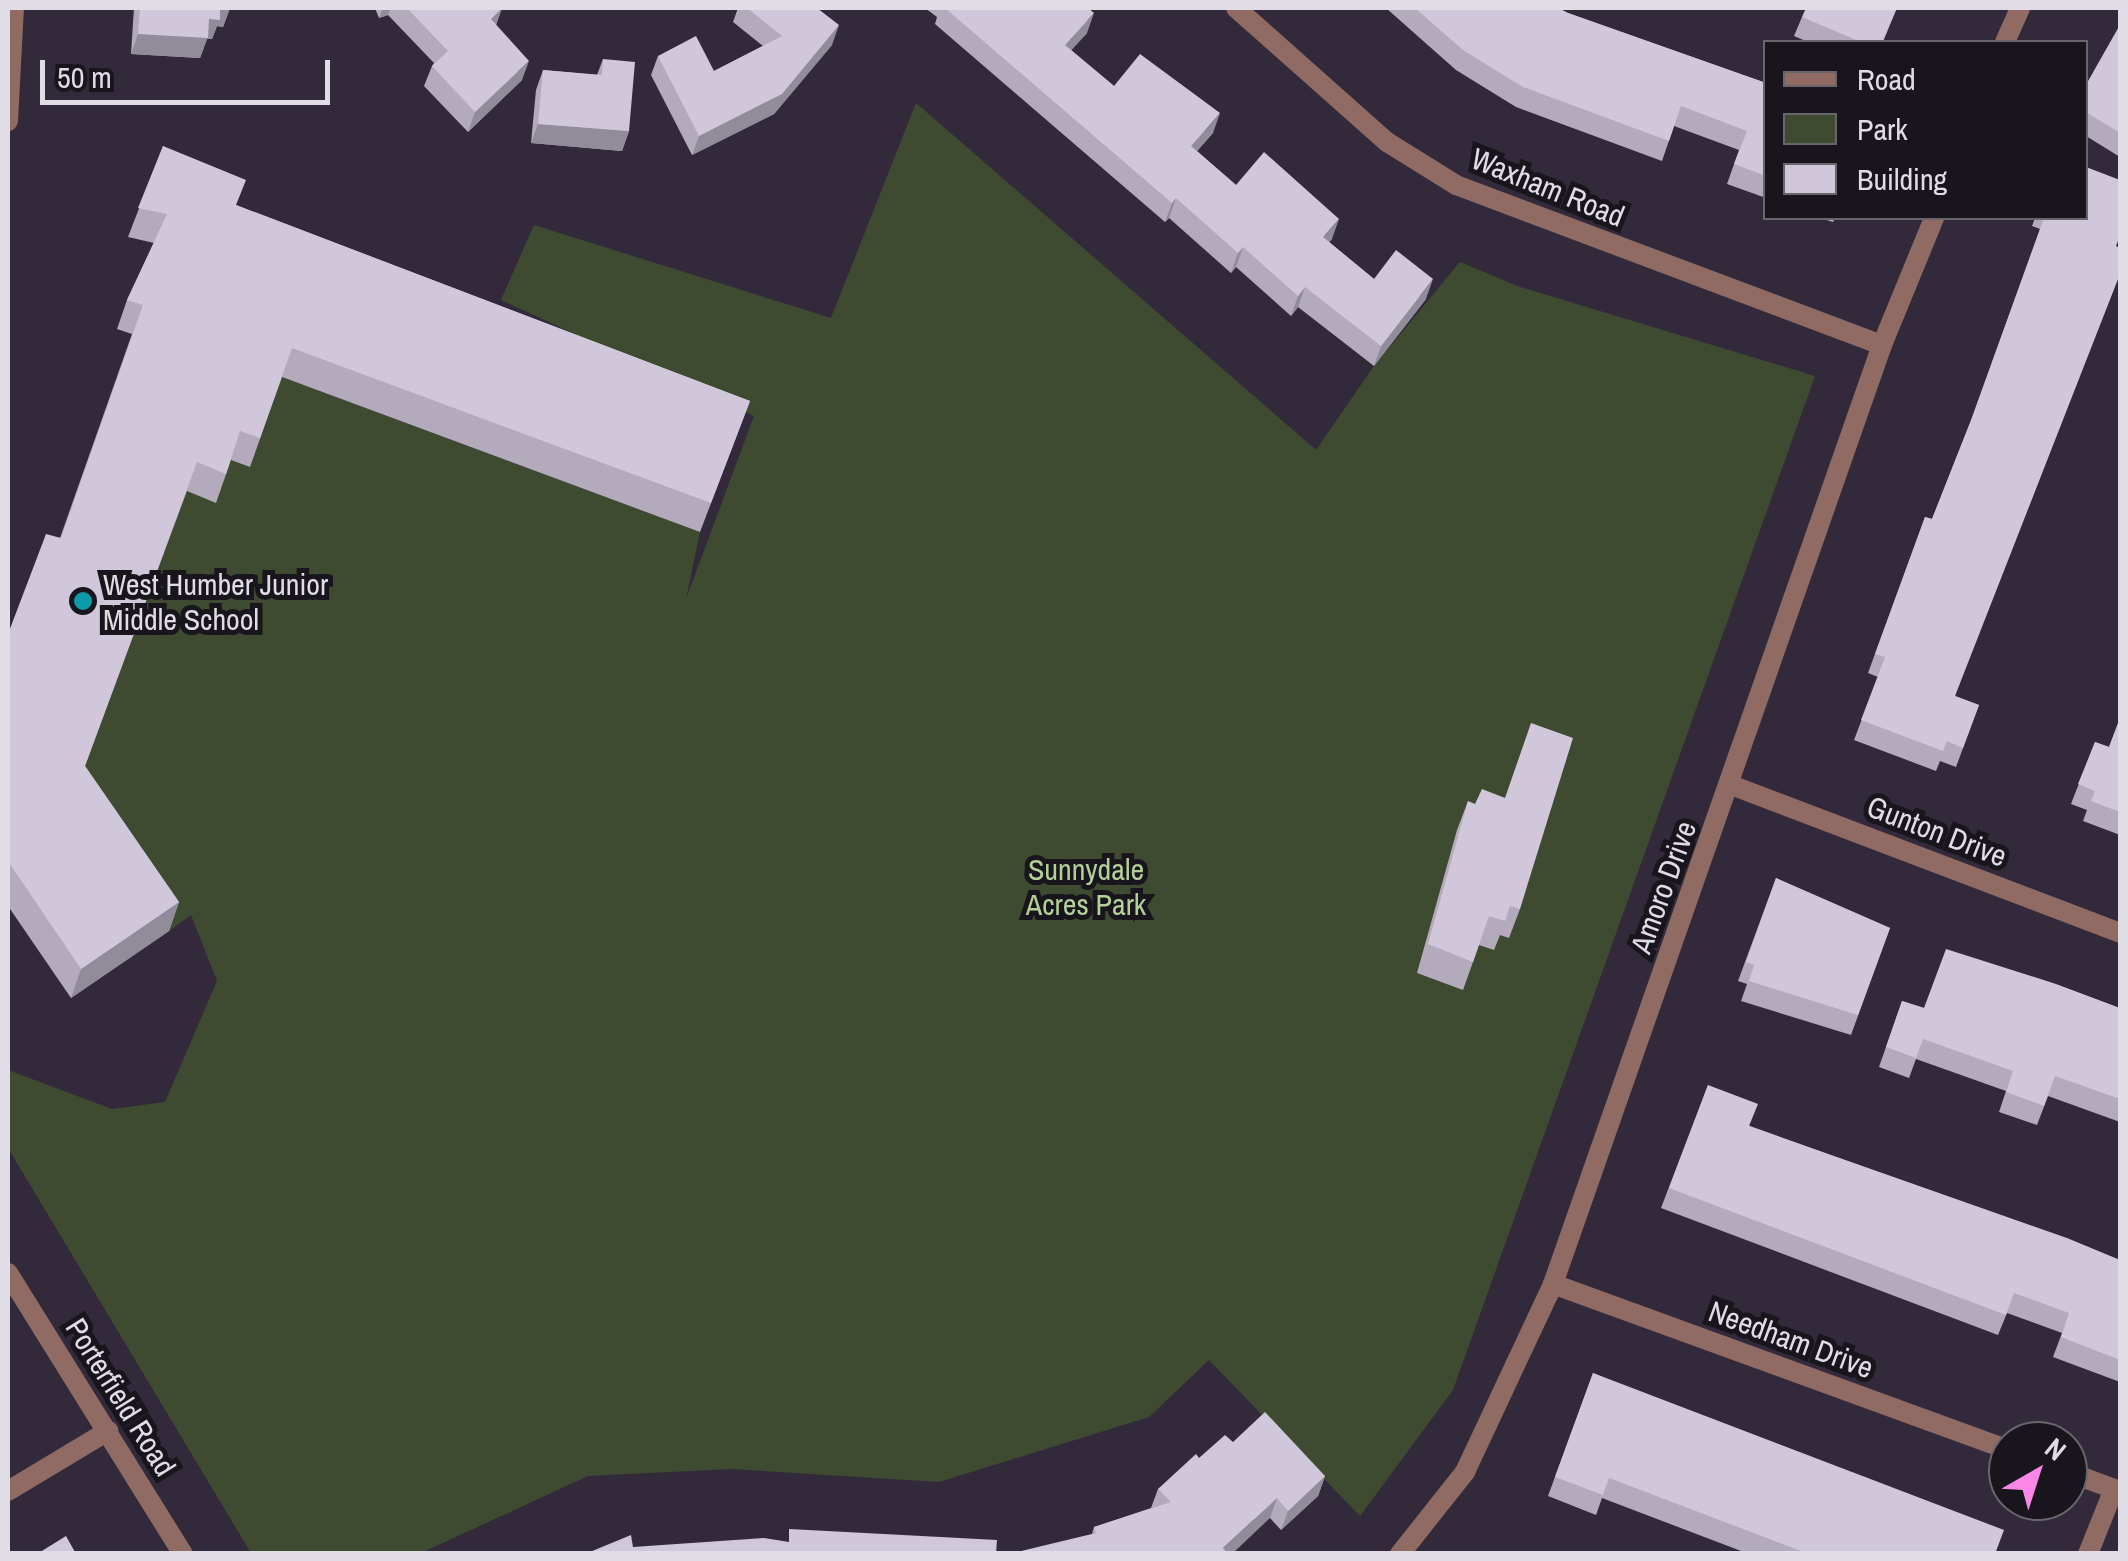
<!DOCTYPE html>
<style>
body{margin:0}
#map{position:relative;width:2128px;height:1561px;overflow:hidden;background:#322a3a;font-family:"Archivo Narrow",sans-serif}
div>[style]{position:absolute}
.green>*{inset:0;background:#3f4b31}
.street>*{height:20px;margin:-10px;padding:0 10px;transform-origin:10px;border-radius:10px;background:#906b63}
.wall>*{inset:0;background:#b3abbc}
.shaded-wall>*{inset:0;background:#928b99}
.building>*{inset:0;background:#d0c7db}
.dots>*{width:28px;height:28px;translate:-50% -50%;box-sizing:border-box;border:5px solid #18151c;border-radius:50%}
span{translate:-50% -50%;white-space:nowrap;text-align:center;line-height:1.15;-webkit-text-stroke:10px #18151c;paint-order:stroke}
.street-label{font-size:30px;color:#e1dde7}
.poi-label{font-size:30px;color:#e1dde7}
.left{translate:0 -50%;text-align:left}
.park-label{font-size:30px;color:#b4cf97}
.frame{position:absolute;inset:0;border:10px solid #e1dde7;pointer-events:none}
.legend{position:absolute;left:1763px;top:40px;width:325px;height:180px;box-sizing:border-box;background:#18151c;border:2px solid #68656d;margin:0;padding:12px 18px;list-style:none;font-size:30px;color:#e1dde7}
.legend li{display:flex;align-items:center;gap:20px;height:50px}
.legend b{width:50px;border:2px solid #68656d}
.north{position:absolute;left:1988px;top:1421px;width:100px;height:100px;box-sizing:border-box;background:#18151c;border:2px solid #68656d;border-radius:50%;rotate:39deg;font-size:28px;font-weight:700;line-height:40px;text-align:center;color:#e1dde7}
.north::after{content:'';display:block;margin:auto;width:35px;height:45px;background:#fa87e7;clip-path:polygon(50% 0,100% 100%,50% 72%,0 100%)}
.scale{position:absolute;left:40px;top:60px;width:290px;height:45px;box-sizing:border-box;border:5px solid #e1dde7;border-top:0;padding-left:12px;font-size:30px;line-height:35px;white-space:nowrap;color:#e1dde7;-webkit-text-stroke:8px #18151c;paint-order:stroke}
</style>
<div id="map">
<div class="green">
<div style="clip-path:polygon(916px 103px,1316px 450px,1374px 366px,1460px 262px,1517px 286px,1815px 376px,1453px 1390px,1360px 1516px,1209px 1360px,1149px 1417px,939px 1482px,732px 1469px,588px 1476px,421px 1553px,251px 1553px,8px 1148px,8px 1070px,112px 1109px,165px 1102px,217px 981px,191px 915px,169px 931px,74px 795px,187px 491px,230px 460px,282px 377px,700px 532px,686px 599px,754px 416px,501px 300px,534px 225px,831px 318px)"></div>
</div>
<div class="street">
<div style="left:1236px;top:8px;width:202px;rotate:41.6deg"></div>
<div style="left:1387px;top:142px;width:81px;rotate:31.9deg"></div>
<div style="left:1456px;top:185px;width:455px;rotate:20.6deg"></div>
<div style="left:2005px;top:42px;width:37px;rotate:-66deg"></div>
<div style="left:8px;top:121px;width:113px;rotate:-87deg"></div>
<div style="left:1731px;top:785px;width:416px;rotate:20.8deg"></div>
<div style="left:8px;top:1273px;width:331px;rotate:58.1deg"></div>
<div style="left:1553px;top:1284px;width:484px;rotate:20deg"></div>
<div style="left:2068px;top:1472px;width:55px;rotate:20.1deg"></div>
<div style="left:8px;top:1491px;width:117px;rotate:-31deg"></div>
<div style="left:1400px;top:1554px;width:105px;rotate:-51.6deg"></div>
<div style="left:1465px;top:1472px;width:208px;rotate:-64.9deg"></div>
<div style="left:1553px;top:1284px;width:995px;rotate:-70.69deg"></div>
<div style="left:1882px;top:345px;width:137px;rotate:-67.7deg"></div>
<div style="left:2088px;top:1554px;width:70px;rotate:-68.2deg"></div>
</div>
<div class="wall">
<div style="clip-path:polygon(134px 8px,230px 8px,223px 27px,217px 26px,212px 39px,207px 39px,200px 58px,131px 54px)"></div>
<div style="clip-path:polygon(375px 8px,502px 8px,496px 25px,522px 80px,468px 132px,424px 86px,432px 66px,434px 63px,388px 15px,379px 18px)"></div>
<div style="clip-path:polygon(738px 8px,817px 8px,832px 45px,774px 114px,692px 155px,651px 75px,658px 56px,714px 71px,763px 46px,733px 22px)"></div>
<div style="clip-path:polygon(925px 8px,1088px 8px,1087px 33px,1071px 50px,1114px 86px,1213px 133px,1197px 151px,1236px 185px,1332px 239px,1329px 242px,1374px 279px,1426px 299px,1374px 366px,1298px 307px,1291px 316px,1236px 267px,1231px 273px,1169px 218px,1165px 222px,935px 24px,937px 17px)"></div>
<div style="clip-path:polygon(1386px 8px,1558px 8px,1568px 13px,1766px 83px,1766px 198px,1727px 184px,1739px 150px,1674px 126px,1662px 161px,1516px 107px,1456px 70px)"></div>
<div style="clip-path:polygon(1896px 10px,1883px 42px,1808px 42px,1794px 36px,1802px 17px)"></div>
<div style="clip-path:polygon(2120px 25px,2120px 157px,2086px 136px,2086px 85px)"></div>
<div style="clip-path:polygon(603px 59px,629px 131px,622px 151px,531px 143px,536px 90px,543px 70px,597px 75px)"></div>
<div style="clip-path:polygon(163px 146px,236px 205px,750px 401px,700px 532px,282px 377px,250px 467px,231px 460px,216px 503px,187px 491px,85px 766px,179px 902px,169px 931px,71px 998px,8px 906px,8px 634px,60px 538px,132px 334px,117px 329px,127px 300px,154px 243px,128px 237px)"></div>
<div style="clip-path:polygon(1820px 218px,1835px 218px,1833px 222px)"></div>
<div style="clip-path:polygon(2035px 218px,2086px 218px,1955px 696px,1979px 705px,1956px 767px,1940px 761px,1936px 771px,1854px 740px,1878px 677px,1868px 673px,1925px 517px,1932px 519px,1971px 420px,2040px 229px,2032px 226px)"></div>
<div style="clip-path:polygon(2120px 718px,2120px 835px,2083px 821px,2087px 810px,2071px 804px,2095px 742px,2109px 747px)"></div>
<div style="clip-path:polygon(1468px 801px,1520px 909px,1509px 938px,1500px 935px,1494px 950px,1479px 945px,1463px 990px,1417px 973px,1457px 830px)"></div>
<div style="clip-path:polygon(1776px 878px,1890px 928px,1851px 1035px,1741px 1001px,1747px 984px,1738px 981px)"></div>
<div style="clip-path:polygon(1902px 1001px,1924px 1008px,2120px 1008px,2120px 1122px,2048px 1096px,2037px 1125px,1999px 1112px,2006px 1091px,1916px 1059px,1909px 1078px,1879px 1067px)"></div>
<div style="clip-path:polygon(1708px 1085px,1750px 1126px,2120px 1260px,2120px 1382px,2053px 1357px,2062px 1333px,2007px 1313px,1998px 1335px,1661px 1208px)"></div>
<div style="clip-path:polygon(1593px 1373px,1996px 1554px,1749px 1554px,1602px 1498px,1596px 1515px,1548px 1496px)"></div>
<div style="clip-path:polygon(1233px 1442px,1325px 1476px,1318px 1496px,1281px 1530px,1270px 1518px,1092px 1534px,1094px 1527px,1151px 1508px,1158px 1489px,1199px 1458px)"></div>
</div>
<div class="shaded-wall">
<div style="clip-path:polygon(220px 8px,230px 8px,223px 27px,217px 26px,212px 39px,207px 39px,200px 58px,131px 54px,138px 34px,209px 19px)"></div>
<div style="clip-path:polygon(383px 8px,391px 8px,388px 15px,379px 18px)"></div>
<div style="clip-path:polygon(502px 8px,495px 28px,491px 19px)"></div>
<div style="clip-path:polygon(1094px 13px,1087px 33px,1058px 65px,1065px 45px)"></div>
<div style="clip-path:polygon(839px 25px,832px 45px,774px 114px,692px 155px,699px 136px)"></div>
<div style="clip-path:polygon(529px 61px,522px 80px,468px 132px,475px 112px)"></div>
<div style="clip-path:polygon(1220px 113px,1213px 133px,1184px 166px,1191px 146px)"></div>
<div style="clip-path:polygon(538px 124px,629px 131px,622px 151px,531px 143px)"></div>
<div style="clip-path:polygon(1176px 198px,1169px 218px,1165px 222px,1172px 203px)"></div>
<div style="clip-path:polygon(1339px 219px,1332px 239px,1316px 257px,1323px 237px)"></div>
<div style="clip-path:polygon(1243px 247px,1236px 267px,1231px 273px,1238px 253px)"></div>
<div style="clip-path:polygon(1433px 279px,1426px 299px,1374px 366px,1381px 346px)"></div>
<div style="clip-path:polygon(1305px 287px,1298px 307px,1291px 316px,1298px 296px)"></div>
<div style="clip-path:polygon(179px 902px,169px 931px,71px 998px,81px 969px)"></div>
<div style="clip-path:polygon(1325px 1476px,1318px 1496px,1281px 1530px,1288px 1511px)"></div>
<div style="clip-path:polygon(1277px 1498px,1270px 1518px,1232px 1554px,1222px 1554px,1223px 1548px)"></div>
</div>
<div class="building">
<div style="clip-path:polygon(140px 8px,220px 8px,220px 20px,209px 19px,208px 38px,138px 34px)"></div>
<div style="clip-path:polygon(407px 8px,502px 8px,491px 19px,529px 61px,475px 112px,432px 66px,448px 51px)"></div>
<div style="clip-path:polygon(747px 8px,817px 8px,839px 25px,782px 94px,699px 136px,658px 56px,696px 36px,714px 71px,782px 36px)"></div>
<div style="clip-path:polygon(945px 8px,1088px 8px,1094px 13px,1065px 45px,1114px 86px,1140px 54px,1220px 113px,1191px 146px,1236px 185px,1264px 152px,1339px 219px,1323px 237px,1374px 279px,1396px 250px,1433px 279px,1381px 346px,1305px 287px,1298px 296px,1243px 247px,1238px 253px,1176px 198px,1172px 203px)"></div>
<div style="clip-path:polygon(1415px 8px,1558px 8px,1568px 13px,1766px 83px,1766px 176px,1734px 164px,1747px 131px,1681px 106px,1669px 141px,1523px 87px,1463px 50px)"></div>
<div style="clip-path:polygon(1806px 8px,1890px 8px,1896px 10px,1882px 42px,1861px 42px,1802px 17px)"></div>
<div style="clip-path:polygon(2120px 25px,2120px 133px,2086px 112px,2086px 85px)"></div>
<div style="clip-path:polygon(603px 59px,635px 62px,629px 131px,538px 124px,543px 70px,602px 75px)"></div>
<div style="clip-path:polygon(163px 146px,246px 180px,236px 205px,750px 401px,711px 503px,292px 348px,260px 438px,240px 431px,226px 474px,197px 462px,85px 766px,179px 902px,81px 969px,8px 861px,8px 634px,46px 534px,61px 538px,143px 305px,127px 300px,167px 214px,138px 208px)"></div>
<div style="clip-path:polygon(2086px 167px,2120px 180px,2120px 236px,2116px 246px,2120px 248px,2120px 274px,1955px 696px,1979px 705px,1963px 748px,1947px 741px,1943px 751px,1861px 720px,1885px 657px,1875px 654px,1925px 517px,1932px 519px,1972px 418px,2044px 218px,2086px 218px)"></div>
<div style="clip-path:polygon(2120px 718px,2120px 812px,2091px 801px,2095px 791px,2078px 784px,2095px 742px,2109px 747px)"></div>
<div style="clip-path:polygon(1531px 723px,1573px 738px,1520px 909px,1510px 906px,1505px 921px,1489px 916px,1473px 962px,1428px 944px,1468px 801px,1475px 804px,1482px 789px,1505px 798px)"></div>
<div style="clip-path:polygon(1776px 878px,1890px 928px,1858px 1015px,1749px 981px,1754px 965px,1746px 962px)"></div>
<div style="clip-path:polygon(1946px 949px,2056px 984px,2120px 1008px,2120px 1099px,2055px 1076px,2044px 1106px,2006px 1092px,2013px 1071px,1923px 1039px,1916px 1058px,1886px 1047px,1902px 1001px,1924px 1008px)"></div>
<div style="clip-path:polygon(1708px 1085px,1758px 1104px,1749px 1126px,2067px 1238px,2120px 1260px,2120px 1360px,2061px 1337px,2069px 1313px,2014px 1293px,2006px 1315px,1669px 1188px)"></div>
<div style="clip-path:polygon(1593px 1373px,2004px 1530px,1995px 1554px,1809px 1554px,1609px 1478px,1603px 1495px,1555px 1477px)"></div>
<div style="clip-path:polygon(1265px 1412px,1325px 1476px,1288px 1511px,1277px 1498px,1223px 1548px,1228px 1554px,1009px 1554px,1096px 1533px,1094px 1527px,1171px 1502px,1158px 1489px,1196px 1454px,1199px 1458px,1225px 1435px,1233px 1442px)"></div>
<div style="clip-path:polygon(789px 1529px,997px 1540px,996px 1554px,585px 1554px,631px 1535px,633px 1547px,764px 1538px,789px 1542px)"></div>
<div style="clip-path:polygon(66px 1536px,76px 1554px,37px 1554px)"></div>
</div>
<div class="dots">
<div style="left:83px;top:601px;background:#0f9aa8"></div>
</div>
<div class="street-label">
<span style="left:1548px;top:187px;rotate:22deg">Waxham Road</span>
<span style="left:1937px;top:831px;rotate:21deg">Gunton Drive</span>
<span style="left:1663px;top:887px;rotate:-70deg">Amoro Drive</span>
<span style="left:1791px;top:1339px;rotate:20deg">Needham Drive</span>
<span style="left:121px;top:1397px;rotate:58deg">Porterfield Road</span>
</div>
<div class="poi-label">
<span class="left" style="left:103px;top:601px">West Humber Junior<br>Middle School</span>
</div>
<div class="park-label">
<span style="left:1086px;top:886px">Sunnydale<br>Acres Park</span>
</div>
<div class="frame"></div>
<ul class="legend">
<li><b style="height:12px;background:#906b63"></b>Road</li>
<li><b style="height:28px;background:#3f4b31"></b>Park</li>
<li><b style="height:28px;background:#d0c7db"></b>Building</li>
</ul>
<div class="north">N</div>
<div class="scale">50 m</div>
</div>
